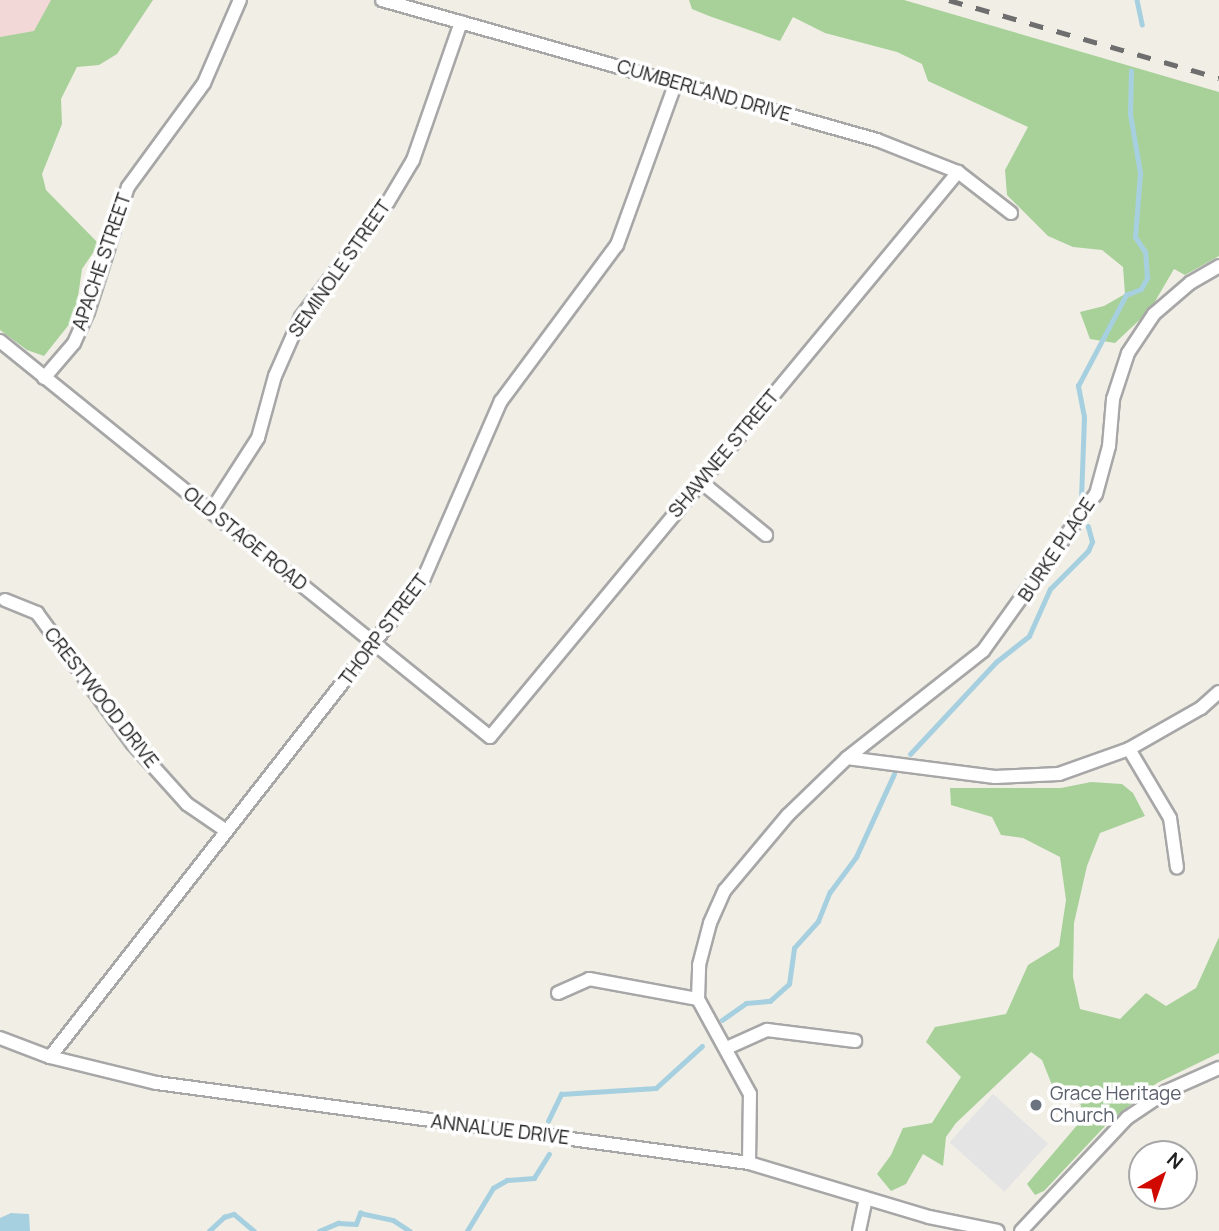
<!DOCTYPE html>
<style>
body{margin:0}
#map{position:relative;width:1219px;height:1231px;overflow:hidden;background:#f1eee6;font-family:Manrope,sans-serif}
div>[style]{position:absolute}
.commercial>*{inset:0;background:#f2d8d6}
.forest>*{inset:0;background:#a8d19a}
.parking>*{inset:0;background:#e4e4e4;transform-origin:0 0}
.water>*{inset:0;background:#a6d0df}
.stream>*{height:4.5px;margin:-2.25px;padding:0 2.25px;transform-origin:2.25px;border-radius:2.25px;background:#a6d0df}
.roads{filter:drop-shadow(2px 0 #a7a7a7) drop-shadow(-2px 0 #a7a7a7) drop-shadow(0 2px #a7a7a7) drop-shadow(0 -2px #a7a7a7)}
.street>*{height:12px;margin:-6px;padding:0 6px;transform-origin:6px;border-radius:6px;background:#fff}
.rail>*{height:4.5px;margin-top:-2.25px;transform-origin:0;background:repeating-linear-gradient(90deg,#6e6e6e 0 14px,transparent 0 28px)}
.dots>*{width:19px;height:19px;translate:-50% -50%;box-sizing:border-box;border:4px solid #fff;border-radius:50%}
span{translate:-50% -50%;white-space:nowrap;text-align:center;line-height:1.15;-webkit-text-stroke:7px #fff;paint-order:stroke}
.street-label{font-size:19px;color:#202020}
.worship-label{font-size:19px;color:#5b616d}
.left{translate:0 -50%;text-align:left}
.north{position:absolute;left:1128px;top:1140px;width:70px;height:70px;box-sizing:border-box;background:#fff;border:2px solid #a6a6a6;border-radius:50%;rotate:40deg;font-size:19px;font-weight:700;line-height:28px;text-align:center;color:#202020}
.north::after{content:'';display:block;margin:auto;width:24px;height:32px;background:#d00a00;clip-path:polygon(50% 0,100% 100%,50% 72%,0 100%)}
</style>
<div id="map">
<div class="commercial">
<div style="clip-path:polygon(0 0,92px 0,0 190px)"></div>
</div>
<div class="forest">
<div style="clip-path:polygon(51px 0,153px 0,117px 54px,99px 65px,77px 67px,61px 99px,62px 124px,42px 174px,46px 190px,99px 244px,82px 269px,75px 317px,44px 356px,27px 350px,0 330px,0 37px,34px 31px)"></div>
<div style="clip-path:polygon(689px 0,904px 0,1219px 92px,1219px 256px,1185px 275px,1174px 269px,1150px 310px,1115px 343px,1090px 339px,1080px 312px,1104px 306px,1125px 294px,1123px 267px,1102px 250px,1073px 247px,1048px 236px,1007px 195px,1005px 170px,1028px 127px,928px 81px,922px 64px,897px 52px,825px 33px,793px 17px,780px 41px,709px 16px,692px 9px)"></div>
<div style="clip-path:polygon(1091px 782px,1122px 784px,1133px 793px,1145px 816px,1100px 833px,1087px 866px,1074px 923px,1073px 977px,1080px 1009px,1120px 1019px,1146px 993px,1166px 1006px,1196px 988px,1219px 937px,1219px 1053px,1157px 1083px,1107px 1124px,1044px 1191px,1035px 1195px,1027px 1184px,1079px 1123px,1081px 1105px,1052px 1085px,1042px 1060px,1031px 1052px,956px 1123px,946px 1137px,943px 1166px,923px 1154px,906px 1184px,891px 1191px,877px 1174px,891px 1155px,903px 1128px,932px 1123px,961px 1077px,926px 1042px,935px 1027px,1006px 1014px,1028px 965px,1059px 946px,1066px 900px,1060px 857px,1023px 838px,1001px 835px,992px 817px,951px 805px,950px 788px,1061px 788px)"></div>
</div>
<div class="parking">
<div style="left:993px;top:1094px;width:74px;height:65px;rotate:42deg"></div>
</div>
<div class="water">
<div style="clip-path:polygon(11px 1213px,29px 1214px,30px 1231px,0 1231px,0 1218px)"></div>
</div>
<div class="stream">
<div style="left:1137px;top:0;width:25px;rotate:78deg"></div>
<div style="left:1081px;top:499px;width:82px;rotate:-87.9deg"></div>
<div style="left:1084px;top:417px;width:32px;rotate:-101deg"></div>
<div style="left:1078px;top:386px;width:103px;rotate:-62.2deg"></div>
<div style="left:1126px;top:295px;width:16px;rotate:-22deg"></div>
<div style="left:1141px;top:289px;width:13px;rotate:-61deg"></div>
<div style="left:1147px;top:278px;width:26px;rotate:-94deg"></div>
<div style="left:1145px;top:252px;width:18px;rotate:-124deg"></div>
<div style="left:1135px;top:237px;width:64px;rotate:-85.5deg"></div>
<div style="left:1140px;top:173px;width:60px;rotate:-99.6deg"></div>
<div style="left:1130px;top:114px;width:43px;rotate:-88.7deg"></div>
<div style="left:910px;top:754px;width:126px;rotate:-46.9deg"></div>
<div style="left:996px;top:662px;width:42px;rotate:-38.2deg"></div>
<div style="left:1029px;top:636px;width:51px;rotate:-65.9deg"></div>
<div style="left:1050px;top:589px;width:54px;rotate:-45deg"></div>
<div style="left:1088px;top:551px;width:10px;rotate:-66deg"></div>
<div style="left:1092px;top:542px;width:16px;rotate:-105deg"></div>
<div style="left:722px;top:1020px;width:29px;rotate:-35deg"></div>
<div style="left:746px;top:1003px;width:24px;rotate:-5deg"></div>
<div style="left:770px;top:1001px;width:25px;rotate:-42deg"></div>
<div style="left:789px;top:984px;width:36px;rotate:-82deg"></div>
<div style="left:794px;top:948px;width:36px;rotate:-48deg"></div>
<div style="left:818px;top:921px;width:31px;rotate:-68deg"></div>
<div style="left:830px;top:892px;width:44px;rotate:-53.4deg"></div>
<div style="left:856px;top:857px;width:91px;rotate:-65.4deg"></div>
<div style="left:548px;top:1121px;width:30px;rotate:-64deg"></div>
<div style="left:561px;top:1094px;width:95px;rotate:-3.6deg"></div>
<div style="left:656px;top:1088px;width:62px;rotate:-42.4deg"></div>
<div style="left:209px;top:1231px;width:21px;rotate:-43deg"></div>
<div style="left:224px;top:1217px;width:10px;rotate:-17deg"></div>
<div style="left:234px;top:1214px;width:26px;rotate:40deg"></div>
<div style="left:319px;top:1231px;width:21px;rotate:-23deg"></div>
<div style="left:338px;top:1223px;width:18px;rotate:3deg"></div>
<div style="left:356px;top:1224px;width:12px;rotate:-70deg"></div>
<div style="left:360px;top:1213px;width:34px;rotate:12deg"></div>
<div style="left:393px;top:1220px;width:20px;rotate:33deg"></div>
<div style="left:467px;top:1231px;width:50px;rotate:-58.8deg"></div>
<div style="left:493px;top:1188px;width:16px;rotate:-30deg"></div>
<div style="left:507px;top:1180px;width:27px;rotate:-4deg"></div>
<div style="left:534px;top:1178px;width:28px;rotate:-58deg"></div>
</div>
<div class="roads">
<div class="street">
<div style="left:382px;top:0;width:514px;rotate:15.79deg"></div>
<div style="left:877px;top:140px;width:87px;rotate:21.6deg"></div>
<div style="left:958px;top:172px;width:67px;rotate:37.7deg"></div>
<div style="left:0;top:341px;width:630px;rotate:38.94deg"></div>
<div style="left:490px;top:737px;width:734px;rotate:-50.36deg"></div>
<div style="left:44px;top:378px;width:46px;rotate:-49.4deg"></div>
<div style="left:74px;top:343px;width:34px;rotate:-66deg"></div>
<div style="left:88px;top:312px;width:131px;rotate:-72.3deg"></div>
<div style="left:128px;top:187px;width:129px;rotate:-53.8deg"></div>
<div style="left:204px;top:83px;width:90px;rotate:-66.6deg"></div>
<div style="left:701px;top:482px;width:84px;rotate:39.2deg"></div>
<div style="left:211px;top:511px;width:87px;rotate:-57.2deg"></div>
<div style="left:258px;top:438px;width:64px;rotate:-74.7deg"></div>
<div style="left:275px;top:376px;width:64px;rotate:-66.2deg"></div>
<div style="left:301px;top:317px;width:144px;rotate:-52.9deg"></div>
<div style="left:388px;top:202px;width:49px;rotate:-59.2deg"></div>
<div style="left:413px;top:160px;width:146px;rotate:-70.8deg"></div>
<div style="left:5px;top:600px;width:35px;rotate:22deg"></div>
<div style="left:37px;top:613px;width:162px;rotate:53.8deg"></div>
<div style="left:133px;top:744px;width:81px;rotate:48deg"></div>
<div style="left:187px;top:804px;width:46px;rotate:34.4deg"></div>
<div style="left:1129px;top:749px;width:80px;rotate:59.3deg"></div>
<div style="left:1170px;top:818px;width:50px;rotate:82deg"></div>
<div style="left:847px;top:758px;width:149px;rotate:7.3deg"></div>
<div style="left:995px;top:777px;width:64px;rotate:-2.7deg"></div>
<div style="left:1059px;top:774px;width:74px;rotate:-19.7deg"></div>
<div style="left:1129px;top:749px;width:83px;rotate:-29.7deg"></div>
<div style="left:1201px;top:708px;width:24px;rotate:-42deg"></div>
<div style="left:558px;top:993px;width:34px;rotate:-24deg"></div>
<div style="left:589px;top:979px;width:111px;rotate:10.4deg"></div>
<div style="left:0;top:1038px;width:53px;rotate:20.8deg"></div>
<div style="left:50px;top:1057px;width:110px;rotate:13.7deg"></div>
<div style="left:157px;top:1083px;width:597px;rotate:7.7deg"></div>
<div style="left:749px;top:1163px;width:188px;rotate:16.7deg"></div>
<div style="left:929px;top:1217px;width:70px;rotate:11.5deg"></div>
<div style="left:729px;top:1047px;width:42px;rotate:-24.1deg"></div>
<div style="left:767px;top:1030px;width:89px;rotate:7.1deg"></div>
<div style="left:50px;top:1057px;width:606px;rotate:-51.98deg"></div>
<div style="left:423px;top:580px;width:195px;rotate:-66.5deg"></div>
<div style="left:501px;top:401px;width:194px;rotate:-53.4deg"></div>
<div style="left:617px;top:245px;width:173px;rotate:-70.1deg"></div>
<div style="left:749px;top:1163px;width:69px;rotate:-89.2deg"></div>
<div style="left:750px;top:1094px;width:108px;rotate:-118.7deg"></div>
<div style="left:698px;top:999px;width:34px;rotate:-88deg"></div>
<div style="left:699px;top:965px;width:43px;rotate:-75.3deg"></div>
<div style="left:710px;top:923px;width:36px;rotate:-66deg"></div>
<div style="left:725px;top:890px;width:98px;rotate:-50deg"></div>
<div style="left:788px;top:815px;width:82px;rotate:-44deg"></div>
<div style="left:847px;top:758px;width:173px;rotate:-38.2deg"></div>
<div style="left:983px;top:651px;width:193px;rotate:-54.3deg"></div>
<div style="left:1096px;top:494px;width:50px;rotate:-74.8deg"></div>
<div style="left:1109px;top:446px;width:47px;rotate:-85.1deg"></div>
<div style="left:1113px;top:399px;width:48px;rotate:-71.9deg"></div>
<div style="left:1128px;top:353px;width:47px;rotate:-56.3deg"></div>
<div style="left:1154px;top:314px;width:48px;rotate:-40.7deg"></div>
<div style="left:1190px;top:283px;width:34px;rotate:-30deg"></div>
<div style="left:859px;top:1231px;width:33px;rotate:-78deg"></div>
<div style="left:1021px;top:1231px;width:155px;rotate:-46.8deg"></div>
<div style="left:1127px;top:1118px;width:48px;rotate:-34deg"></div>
<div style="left:1167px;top:1091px;width:57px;rotate:-23.9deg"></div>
</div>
</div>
<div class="rail">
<div style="left:949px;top:0;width:281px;rotate:16.1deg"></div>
</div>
<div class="dots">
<div style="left:1036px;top:1105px;background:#6b7280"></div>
</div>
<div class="street-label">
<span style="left:704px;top:91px;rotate:16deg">CUMBERLAND DRIVE</span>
<span style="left:102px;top:262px;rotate:-71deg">APACHE STREET</span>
<span style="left:340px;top:269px;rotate:-55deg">SEMINOLE STREET</span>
<span style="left:724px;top:454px;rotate:-50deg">SHAWNEE STREET</span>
<span style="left:245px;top:539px;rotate:39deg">OLD STAGE ROAD</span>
<span style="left:1057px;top:550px;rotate:-56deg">BURKE PLACE</span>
<span style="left:384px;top:630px;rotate:-53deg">THORP STREET</span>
<span style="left:101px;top:698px;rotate:52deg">CRESTWOOD DRIVE</span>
<span style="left:500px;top:1130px;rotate:7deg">ANNALUE DRIVE</span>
</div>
<div class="worship-label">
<span class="left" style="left:1050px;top:1105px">Grace Heritage<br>Church</span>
</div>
<div class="north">N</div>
</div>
